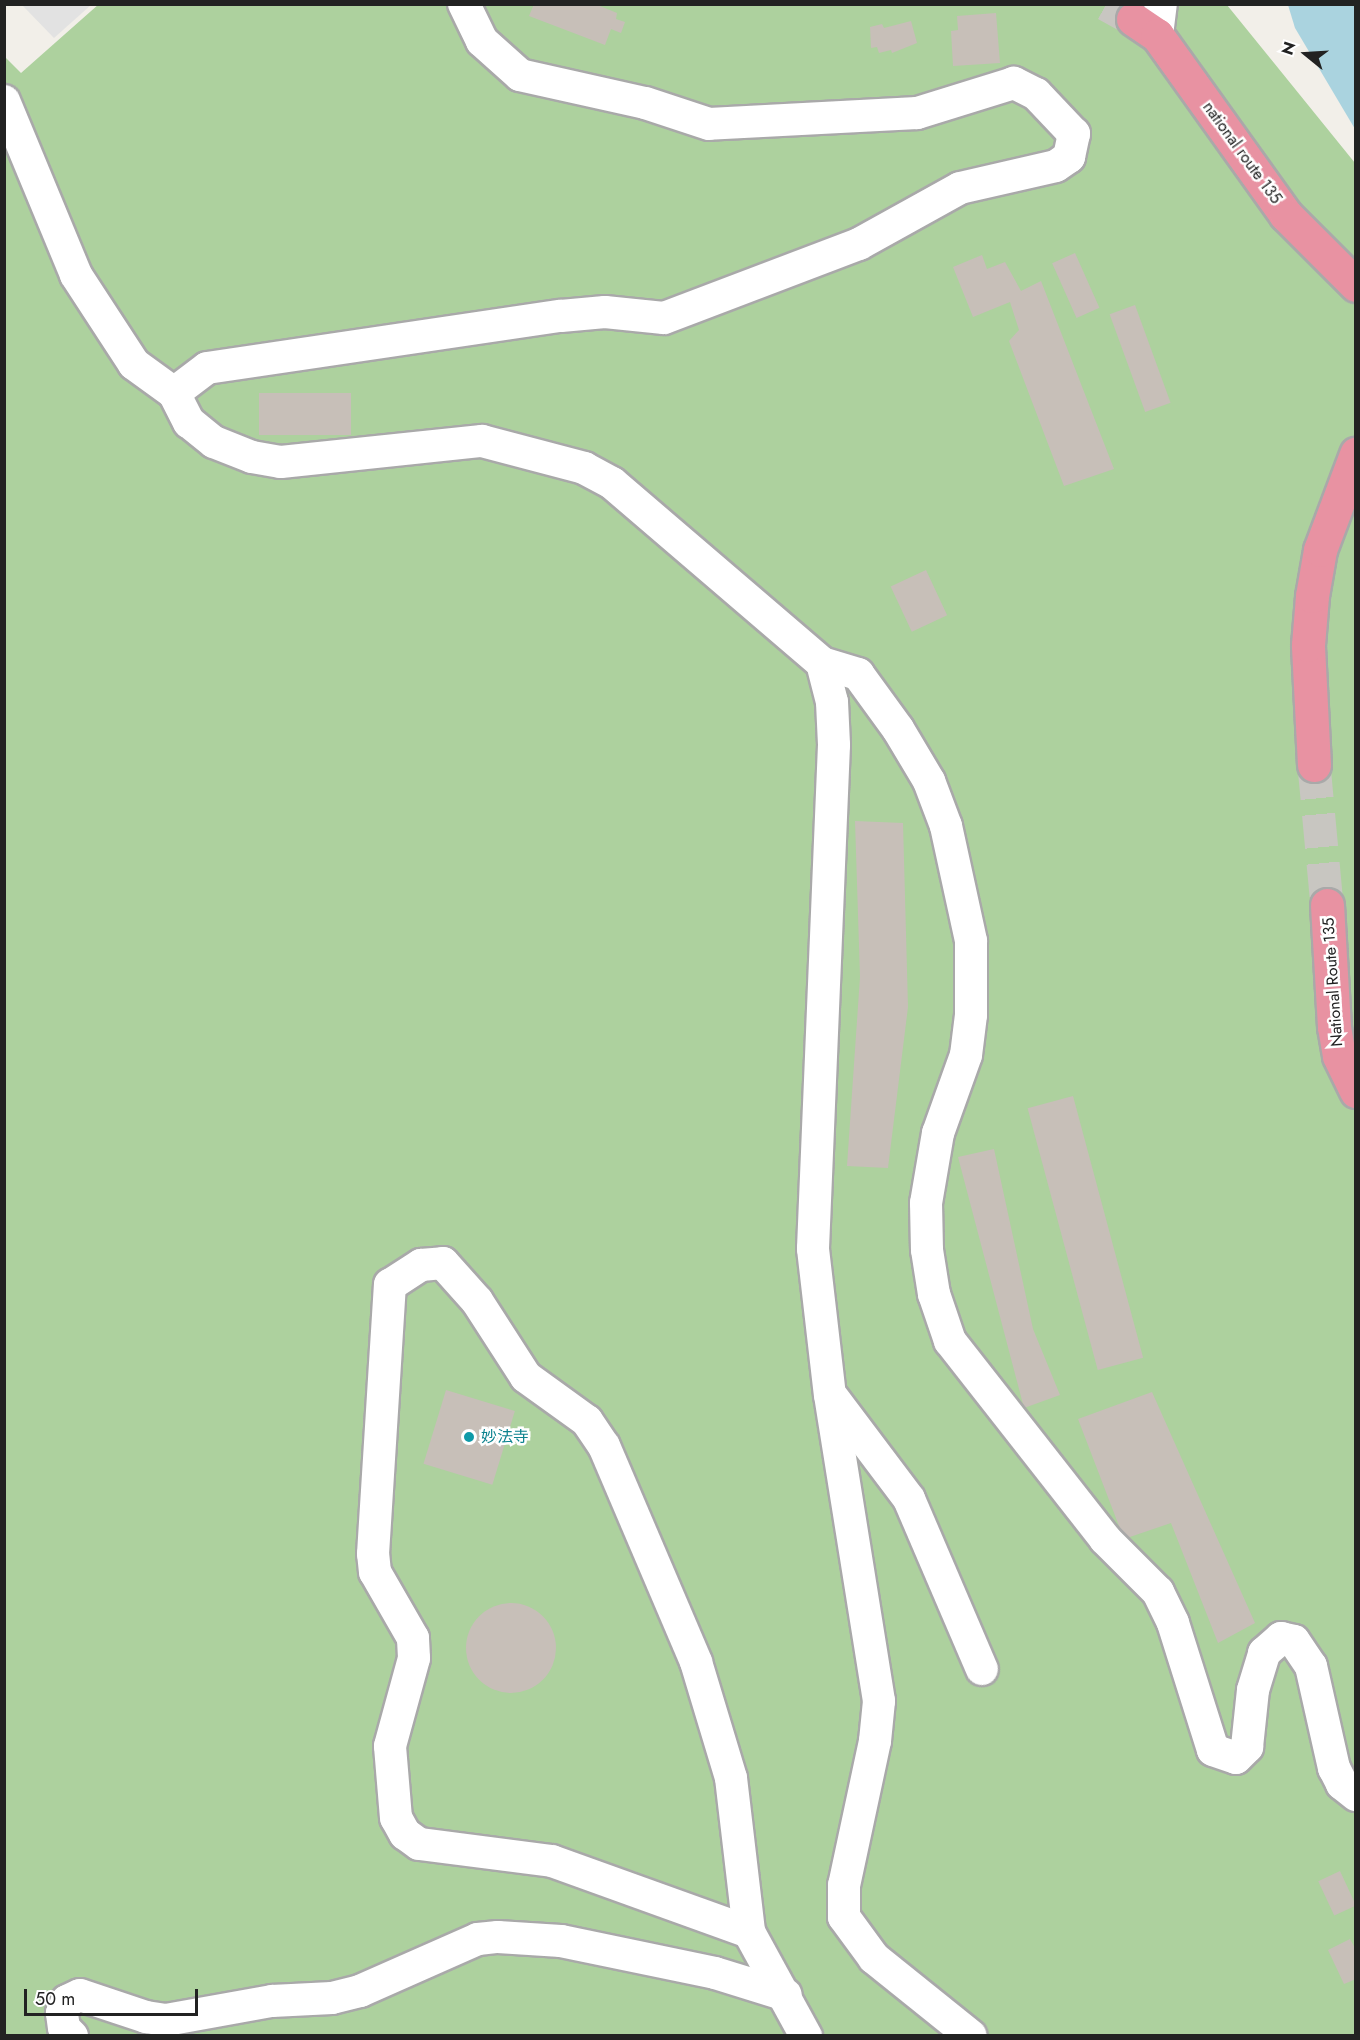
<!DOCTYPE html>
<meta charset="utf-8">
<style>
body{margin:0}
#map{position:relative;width:1360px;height:2040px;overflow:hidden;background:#f2efe9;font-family:Jost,"Noto Sans JP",sans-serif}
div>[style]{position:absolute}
.forest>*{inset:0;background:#add19e}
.parking>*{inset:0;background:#e2e2e2}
.water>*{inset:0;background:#aad3df}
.building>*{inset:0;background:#c7bfb8;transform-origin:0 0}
.round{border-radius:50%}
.highway-tunnel>*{height:33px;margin-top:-16.5px;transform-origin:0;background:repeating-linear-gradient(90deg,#c8c6c1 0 33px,transparent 0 49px)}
.roads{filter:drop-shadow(2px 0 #a9a9a9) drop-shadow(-2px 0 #a9a9a9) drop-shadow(0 2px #a9a9a9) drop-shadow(0 -2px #a9a9a9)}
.minor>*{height:32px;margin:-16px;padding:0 16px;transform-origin:16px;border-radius:16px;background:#fff}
.highway>*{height:33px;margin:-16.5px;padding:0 16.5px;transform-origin:16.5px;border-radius:16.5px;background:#e892a2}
.dots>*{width:16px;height:16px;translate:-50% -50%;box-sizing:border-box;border:3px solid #fff;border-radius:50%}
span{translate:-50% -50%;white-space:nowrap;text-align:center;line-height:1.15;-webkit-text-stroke:5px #fff;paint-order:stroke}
.street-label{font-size:16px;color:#222}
.culture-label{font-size:16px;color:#0d838f}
.left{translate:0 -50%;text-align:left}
.frame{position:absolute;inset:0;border:6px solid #222;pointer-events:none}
.north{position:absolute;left:1276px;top:24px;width:60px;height:60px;-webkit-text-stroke:4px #fff;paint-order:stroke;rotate:288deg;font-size:16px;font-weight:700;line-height:24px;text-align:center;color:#222}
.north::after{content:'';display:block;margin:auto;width:21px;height:27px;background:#222;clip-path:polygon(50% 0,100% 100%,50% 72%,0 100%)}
.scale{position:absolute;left:24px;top:1989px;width:174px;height:27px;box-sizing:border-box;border:3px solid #222;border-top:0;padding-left:8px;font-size:18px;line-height:21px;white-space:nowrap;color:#222;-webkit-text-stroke:4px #fff;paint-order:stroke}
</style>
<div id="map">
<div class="forest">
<div style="clip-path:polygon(99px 4px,1227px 5px,1355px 163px,1355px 2035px,5px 2035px,4px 56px,21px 73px)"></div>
</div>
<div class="parking">
<div style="clip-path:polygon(22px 5px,91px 5px,54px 38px)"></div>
</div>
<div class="water">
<div style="clip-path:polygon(1288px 5px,1355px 5px,1355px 129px,1295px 28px)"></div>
</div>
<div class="building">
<div style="clip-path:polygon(534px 4px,595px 4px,617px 13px,616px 19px,625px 22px,621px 33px,611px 29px,605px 45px,529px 16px)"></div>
<div style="clip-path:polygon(996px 13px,1000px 63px,953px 66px,951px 31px,958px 30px,957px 16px)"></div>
<div style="clip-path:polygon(911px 21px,917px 43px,892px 53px,891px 50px,879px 53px,877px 47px,871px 48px,870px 27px,882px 24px,884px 28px)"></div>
<div style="left:1075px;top:253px;width:60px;height:25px;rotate:66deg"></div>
<div style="clip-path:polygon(982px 255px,987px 269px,1005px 262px,1021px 291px,1041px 281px,1114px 469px,1064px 486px,1009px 341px,1019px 330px,1010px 302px,973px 317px,953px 267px)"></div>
<div style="left:1135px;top:305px;width:104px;height:27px;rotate:70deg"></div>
<div style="left:259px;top:393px;width:92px;height:42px"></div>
<div style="left:926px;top:570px;width:50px;height:39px;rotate:65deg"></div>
<div style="clip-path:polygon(855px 821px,903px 823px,908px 1007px,888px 1168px,847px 1166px,860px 977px)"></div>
<div style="left:1073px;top:1096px;width:271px;height:47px;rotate:75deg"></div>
<div style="clip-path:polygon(994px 1149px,1033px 1329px,1060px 1395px,1024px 1408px,958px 1157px)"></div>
<div style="left:446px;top:1390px;width:72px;height:77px;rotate:17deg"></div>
<div style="clip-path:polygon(1152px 1392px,1255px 1623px,1218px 1643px,1171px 1523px,1124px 1539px,1078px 1419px)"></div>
<div class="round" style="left:466px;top:1603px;width:90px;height:90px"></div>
<div style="left:1340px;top:1871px;width:38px;height:24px;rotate:65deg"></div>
<div style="clip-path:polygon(1350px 1939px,1356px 1950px,1356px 1979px,1344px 1984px,1328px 1950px)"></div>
</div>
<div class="highway-tunnel">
<div style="left:1106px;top:4px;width:31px;rotate:29deg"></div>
<div style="left:1314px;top:765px;width:141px;rotate:84.7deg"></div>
</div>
<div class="roads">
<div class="minor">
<div style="left:1157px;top:35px;width:31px;rotate:-83deg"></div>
<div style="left:4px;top:101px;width:188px;rotate:67.5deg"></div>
<div style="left:76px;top:275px;width:106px;rotate:56.9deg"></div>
<div style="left:134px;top:364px;width:49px;rotate:35.9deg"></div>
<div style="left:174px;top:393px;width:33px;rotate:63deg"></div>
<div style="left:189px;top:422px;width:32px;rotate:39deg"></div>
<div style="left:214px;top:442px;width:41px;rotate:21.5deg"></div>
<div style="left:252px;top:457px;width:29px;rotate:10deg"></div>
<div style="left:281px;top:462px;width:202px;rotate:-6deg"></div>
<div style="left:482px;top:441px;width:106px;rotate:14.8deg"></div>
<div style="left:584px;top:468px;width:32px;rotate:28deg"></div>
<div style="left:612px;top:483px;width:277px;rotate:40.6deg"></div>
<div style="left:822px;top:663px;width:38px;rotate:17deg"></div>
<div style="left:858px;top:674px;width:68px;rotate:54deg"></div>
<div style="left:898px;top:729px;width:61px;rotate:59.2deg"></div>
<div style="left:929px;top:781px;width:48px;rotate:69.3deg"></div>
<div style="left:946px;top:826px;width:118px;rotate:77.7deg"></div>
<div style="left:971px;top:941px;width:74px;rotate:90deg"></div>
<div style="left:971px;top:1015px;width:40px;rotate:97.1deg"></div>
<div style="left:966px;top:1055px;width:83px;rotate:109.7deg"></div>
<div style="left:938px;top:1133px;width:71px;rotate:99.7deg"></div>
<div style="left:926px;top:1203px;width:47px;rotate:88.8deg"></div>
<div style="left:927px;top:1250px;width:45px;rotate:81deg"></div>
<div style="left:934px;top:1294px;width:50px;rotate:71.2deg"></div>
<div style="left:950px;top:1341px;width:251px;rotate:51.9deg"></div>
<div style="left:1105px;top:1539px;width:75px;rotate:45deg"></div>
<div style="left:1158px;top:1592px;width:34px;rotate:64deg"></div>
<div style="left:1173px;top:1623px;width:133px;rotate:72.5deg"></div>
<div style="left:1213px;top:1750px;width:24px;rotate:19deg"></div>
<div style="left:1236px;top:1758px;width:16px;rotate:-45deg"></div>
<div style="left:1247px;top:1747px;width:57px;rotate:-84deg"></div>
<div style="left:1253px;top:1690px;width:39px;rotate:-73deg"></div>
<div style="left:1264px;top:1653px;width:23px;rotate:-41deg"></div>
<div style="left:1281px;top:1638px;width:13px;rotate:13deg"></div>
<div style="left:1294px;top:1641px;width:30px;rotate:56deg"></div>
<div style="left:1311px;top:1666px;width:105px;rotate:77.3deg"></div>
<div style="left:1334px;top:1768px;width:18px;rotate:63deg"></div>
<div style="left:1342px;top:1784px;width:18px;rotate:38deg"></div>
<div style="left:174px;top:393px;width:41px;rotate:-37.1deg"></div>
<div style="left:207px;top:368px;width:358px;rotate:-8.4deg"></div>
<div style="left:561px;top:316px;width:44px;rotate:-5.2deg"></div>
<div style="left:605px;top:312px;width:59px;rotate:5.8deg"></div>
<div style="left:664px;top:318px;width:209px;rotate:-20.8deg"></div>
<div style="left:859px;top:244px;width:115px;rotate:-29deg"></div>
<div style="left:960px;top:188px;width:98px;rotate:-12.9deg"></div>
<div style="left:1056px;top:166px;width:16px;rotate:-35deg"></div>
<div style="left:1069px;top:157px;width:24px;rotate:-78deg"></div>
<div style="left:1074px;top:134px;width:55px;rotate:-133.5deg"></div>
<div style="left:1036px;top:94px;width:25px;rotate:-153deg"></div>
<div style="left:1014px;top:83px;width:102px;rotate:162.8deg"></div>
<div style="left:917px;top:113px;width:208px;rotate:177deg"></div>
<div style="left:709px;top:124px;width:67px;rotate:-161.8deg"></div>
<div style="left:645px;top:103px;width:128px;rotate:-167.4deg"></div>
<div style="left:520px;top:75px;width:51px;rotate:-138.2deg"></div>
<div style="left:482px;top:41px;width:41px;rotate:-115.9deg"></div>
<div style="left:822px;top:663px;width:40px;rotate:75.6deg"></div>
<div style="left:832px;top:702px;width:43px;rotate:87.3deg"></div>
<div style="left:834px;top:745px;width:504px;rotate:92.39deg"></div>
<div style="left:813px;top:1249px;width:147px;rotate:83.4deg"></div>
<div style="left:830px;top:1395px;width:310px;rotate:80.9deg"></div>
<div style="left:879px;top:1701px;width:40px;rotate:95.7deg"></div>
<div style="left:875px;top:1741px;width:147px;rotate:102.1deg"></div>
<div style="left:844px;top:1885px;width:32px;rotate:90deg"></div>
<div style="left:844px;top:1917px;width:51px;rotate:53.8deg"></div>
<div style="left:874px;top:1958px;width:124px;rotate:38.8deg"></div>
<div style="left:443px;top:1263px;width:51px;rotate:48.2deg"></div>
<div style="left:477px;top:1301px;width:90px;rotate:57.2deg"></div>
<div style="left:526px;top:1377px;width:75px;rotate:35.8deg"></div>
<div style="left:587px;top:1421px;width:30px;rotate:56deg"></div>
<div style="left:604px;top:1446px;width:235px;rotate:66.9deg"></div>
<div style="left:696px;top:1662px;width:121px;rotate:73.2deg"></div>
<div style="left:731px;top:1778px;width:155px;rotate:83.3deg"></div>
<div style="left:749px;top:1932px;width:209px;rotate:-160.2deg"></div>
<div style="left:552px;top:1861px;width:134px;rotate:-172.7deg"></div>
<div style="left:419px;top:1844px;width:17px;rotate:-144deg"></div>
<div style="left:405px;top:1834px;width:18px;rotate:-119deg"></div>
<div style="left:396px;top:1818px;width:72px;rotate:-94.8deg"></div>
<div style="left:390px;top:1746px;width:91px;rotate:-74.7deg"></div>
<div style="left:414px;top:1658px;width:20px;rotate:-93deg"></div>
<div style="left:413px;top:1638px;width:76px;rotate:-119.9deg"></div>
<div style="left:375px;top:1572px;width:18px;rotate:-96deg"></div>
<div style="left:373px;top:1554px;width:270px;rotate:-86.4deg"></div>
<div style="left:390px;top:1285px;width:37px;rotate:-33deg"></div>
<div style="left:421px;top:1265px;width:22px;rotate:-5deg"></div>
<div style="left:833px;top:1398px;width:126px;rotate:53deg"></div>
<div style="left:909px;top:1499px;width:185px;rotate:66.8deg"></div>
<div style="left:749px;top:1932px;width:119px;rotate:61.3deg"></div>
<div style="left:72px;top:2036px;width:11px;rotate:-135deg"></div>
<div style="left:64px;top:2028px;width:15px;rotate:-98deg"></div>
<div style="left:62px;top:2013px;width:13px;rotate:-67deg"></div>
<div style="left:67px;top:2001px;width:14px;rotate:-25deg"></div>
<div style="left:80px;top:1995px;width:70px;rotate:18.4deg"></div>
<div style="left:146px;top:2017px;width:20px;rotate:9deg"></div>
<div style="left:166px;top:2020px;width:108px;rotate:-10.2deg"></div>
<div style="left:272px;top:2001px;width:60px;rotate:-2.9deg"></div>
<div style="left:332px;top:1998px;width:29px;rotate:-14deg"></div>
<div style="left:360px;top:1991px;width:129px;rotate:-23.8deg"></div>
<div style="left:478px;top:1939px;width:20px;rotate:-6deg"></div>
<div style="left:498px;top:1937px;width:63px;rotate:3.6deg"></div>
<div style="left:561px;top:1941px;width:157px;rotate:11.7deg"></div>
<div style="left:715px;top:1973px;width:74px;rotate:17.2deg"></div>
</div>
<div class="highway">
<div style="left:1133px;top:19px;width:29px;rotate:34deg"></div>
<div style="left:1157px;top:35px;width:221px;rotate:54.4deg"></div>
<div style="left:1286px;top:215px;width:99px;rotate:45deg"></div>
<div style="left:1314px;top:765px;width:120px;rotate:-92.9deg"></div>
<div style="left:1308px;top:645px;width:49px;rotate:-85.3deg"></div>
<div style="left:1312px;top:596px;width:47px;rotate:-80.1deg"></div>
<div style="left:1320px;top:550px;width:103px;rotate:-69.4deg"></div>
<div style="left:1327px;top:905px;width:122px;rotate:86.7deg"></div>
<div style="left:1334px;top:1027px;width:29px;rotate:80deg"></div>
<div style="left:1339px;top:1056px;width:39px;rotate:64deg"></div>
</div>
</div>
<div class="dots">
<div style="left:469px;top:1437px;background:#0f9aa8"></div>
</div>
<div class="street-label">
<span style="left:1242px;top:153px;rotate:54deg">national route 135</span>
<span style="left:1333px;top:982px;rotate:-94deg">National Route 135</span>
</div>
<div class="culture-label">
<span class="left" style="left:481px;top:1437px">妙法寺</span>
</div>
<div class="frame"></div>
<div class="north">N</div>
<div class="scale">50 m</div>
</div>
